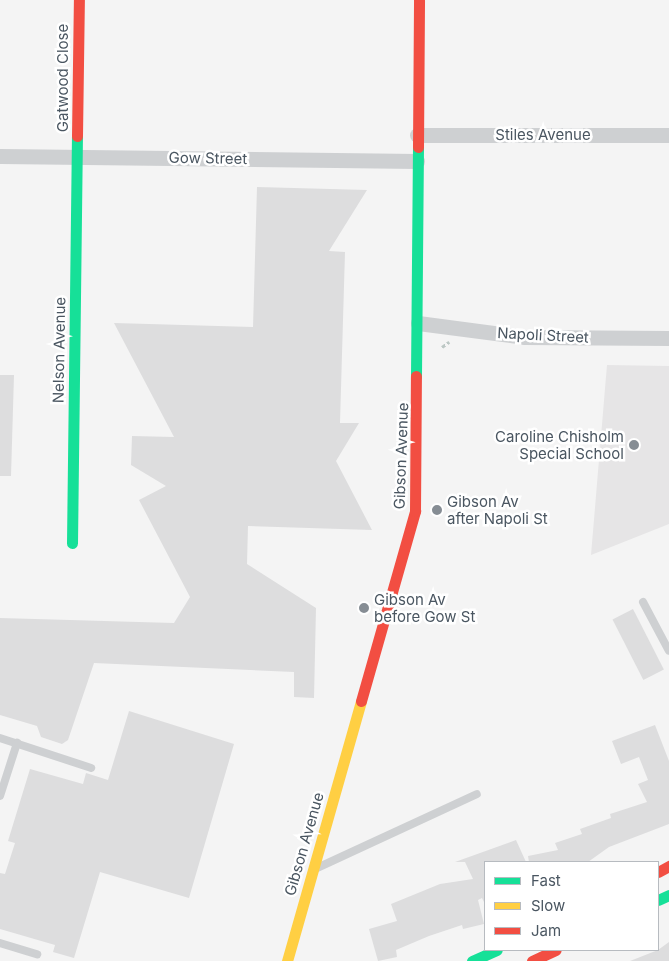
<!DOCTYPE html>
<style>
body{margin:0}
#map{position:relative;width:669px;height:961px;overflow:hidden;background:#f4f4f4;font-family:Inter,sans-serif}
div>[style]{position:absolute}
.education>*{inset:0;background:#e6e5e6}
.building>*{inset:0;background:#ddddde;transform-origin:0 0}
.path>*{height:3px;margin-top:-1.5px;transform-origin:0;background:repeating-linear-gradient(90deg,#bcc7c4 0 4px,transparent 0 6.5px)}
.lane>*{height:8px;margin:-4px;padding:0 4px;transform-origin:4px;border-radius:4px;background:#ced0d2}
.street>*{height:15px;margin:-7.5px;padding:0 7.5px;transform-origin:7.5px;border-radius:7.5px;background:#ced0d2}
.fast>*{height:11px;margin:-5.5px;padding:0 5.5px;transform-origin:5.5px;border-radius:5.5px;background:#16e098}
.slow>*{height:11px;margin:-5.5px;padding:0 5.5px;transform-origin:5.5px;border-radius:5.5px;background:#ffcf43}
.jam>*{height:11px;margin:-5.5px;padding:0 5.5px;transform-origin:5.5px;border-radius:5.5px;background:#f24e42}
.dots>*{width:14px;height:14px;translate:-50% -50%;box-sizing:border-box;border:2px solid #fff;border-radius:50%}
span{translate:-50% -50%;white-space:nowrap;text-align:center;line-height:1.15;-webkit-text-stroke:5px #fff;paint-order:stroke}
.street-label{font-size:15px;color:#4a5661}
.poi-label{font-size:15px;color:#4a5661}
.right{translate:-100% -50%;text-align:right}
.left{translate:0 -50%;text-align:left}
.legend{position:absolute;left:484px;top:861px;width:175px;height:90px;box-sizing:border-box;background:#fff;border:1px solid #b7bbc0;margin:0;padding:6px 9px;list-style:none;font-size:15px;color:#4a5661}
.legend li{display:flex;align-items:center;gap:10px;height:25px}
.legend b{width:25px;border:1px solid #b7bbc0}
</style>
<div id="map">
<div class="education">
<div style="clip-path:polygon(607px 365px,669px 366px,669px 524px,591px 555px)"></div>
</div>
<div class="building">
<div style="clip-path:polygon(257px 187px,367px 190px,329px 251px,345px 252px,340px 423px,359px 423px,336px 461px,372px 530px,248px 526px,247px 564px,316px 608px,314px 698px,294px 697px,294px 672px,94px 663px,68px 740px,62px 744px,41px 737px,37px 726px,0 715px,0 618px,174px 623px,190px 597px,139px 500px,166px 486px,131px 465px,132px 436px,174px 437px,114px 323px,253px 327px)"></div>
<div style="clip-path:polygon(0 375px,14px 375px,11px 476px,0 476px)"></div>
<div style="left:633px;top:609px;width:68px;height:23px;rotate:63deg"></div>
<div style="clip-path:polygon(129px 711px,234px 744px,189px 898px,100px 872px,74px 958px,53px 952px,55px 945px,0 929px,0 873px,5px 874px,15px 843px,8px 841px,30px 769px,83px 784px,86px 773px,108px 780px)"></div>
<div style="clip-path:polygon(655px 725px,669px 761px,669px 824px,609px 847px,588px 862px,529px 862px,528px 856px,558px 850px,555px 843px,582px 834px,580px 829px,611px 818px,610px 814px,647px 802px,638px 784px,648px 780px,639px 757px,621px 764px,612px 741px)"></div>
<div style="clip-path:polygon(516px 840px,526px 862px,485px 862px,485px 904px,482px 898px,478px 900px,484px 924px,463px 929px,462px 925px,429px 936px,396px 950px,397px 957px,378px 961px,369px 929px,397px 921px,391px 904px,440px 884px,473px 879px,465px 862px,455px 862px)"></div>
<div style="clip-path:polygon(669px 942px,669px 961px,630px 961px,658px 950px)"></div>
</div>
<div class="path">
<div style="left:442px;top:347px;width:9px;rotate:-36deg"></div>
</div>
<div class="lane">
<div style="left:643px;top:602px;width:55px;rotate:62deg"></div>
<div style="left:0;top:738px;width:96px;rotate:18.2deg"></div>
<div style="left:0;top:796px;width:56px;rotate:-72.2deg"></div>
<div style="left:317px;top:868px;width:176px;rotate:-24.8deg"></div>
<div style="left:0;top:943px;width:39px;rotate:17deg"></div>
</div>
<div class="street">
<div style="left:417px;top:135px;width:252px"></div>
<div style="left:0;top:156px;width:417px;rotate:0.7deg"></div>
<div style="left:418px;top:323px;width:108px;rotate:7.5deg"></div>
<div style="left:525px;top:337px;width:144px;rotate:0.4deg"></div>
</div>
<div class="fast">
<div style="left:416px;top:376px;width:229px;rotate:-89.5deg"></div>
<div style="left:72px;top:543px;width:407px;rotate:-89.3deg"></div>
<div style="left:658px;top:900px;width:12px;rotate:-24deg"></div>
<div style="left:472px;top:961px;width:27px;rotate:-24deg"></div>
</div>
<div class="slow">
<div style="left:287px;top:961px;width:270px;rotate:-74.1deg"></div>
</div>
<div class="jam">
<div style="left:77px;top:136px;width:136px;rotate:-89.2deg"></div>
<div style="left:418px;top:147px;width:147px;rotate:-89.6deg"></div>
<div style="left:361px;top:701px;width:198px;rotate:-74.1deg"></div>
<div style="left:415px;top:511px;width:135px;rotate:-89.6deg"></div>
<div style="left:658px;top:872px;width:13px;rotate:-29deg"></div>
<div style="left:532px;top:961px;width:26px;rotate:-25deg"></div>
</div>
<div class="dots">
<div style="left:634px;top:445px;background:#868d94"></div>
<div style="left:437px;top:510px;background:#868d94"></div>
<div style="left:364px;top:608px;background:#868d94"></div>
</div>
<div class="street-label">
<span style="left:63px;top:78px;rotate:-90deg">Gatwood Close</span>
<span style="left:543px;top:135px">Stiles Avenue</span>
<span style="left:208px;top:158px;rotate:1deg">Gow Street</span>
<span style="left:543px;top:335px;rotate:3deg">Napoli Street</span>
<span style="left:59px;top:350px;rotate:-89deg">Nelson Avenue</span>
<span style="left:401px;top:456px;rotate:-88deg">Gibson Avenue</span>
<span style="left:304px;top:844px;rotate:-74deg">Gibson Avenue</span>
</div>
<div class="poi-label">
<span class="right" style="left:624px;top:445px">Caroline Chisholm<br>Special School</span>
<span class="left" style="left:447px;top:510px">Gibson Av<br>after Napoli St</span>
<span class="left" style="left:374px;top:608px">Gibson Av<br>before Gow St</span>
</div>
<ul class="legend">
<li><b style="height:6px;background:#16e098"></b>Fast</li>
<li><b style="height:6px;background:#ffcf43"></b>Slow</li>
<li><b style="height:6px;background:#f24e42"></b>Jam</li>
</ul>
</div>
